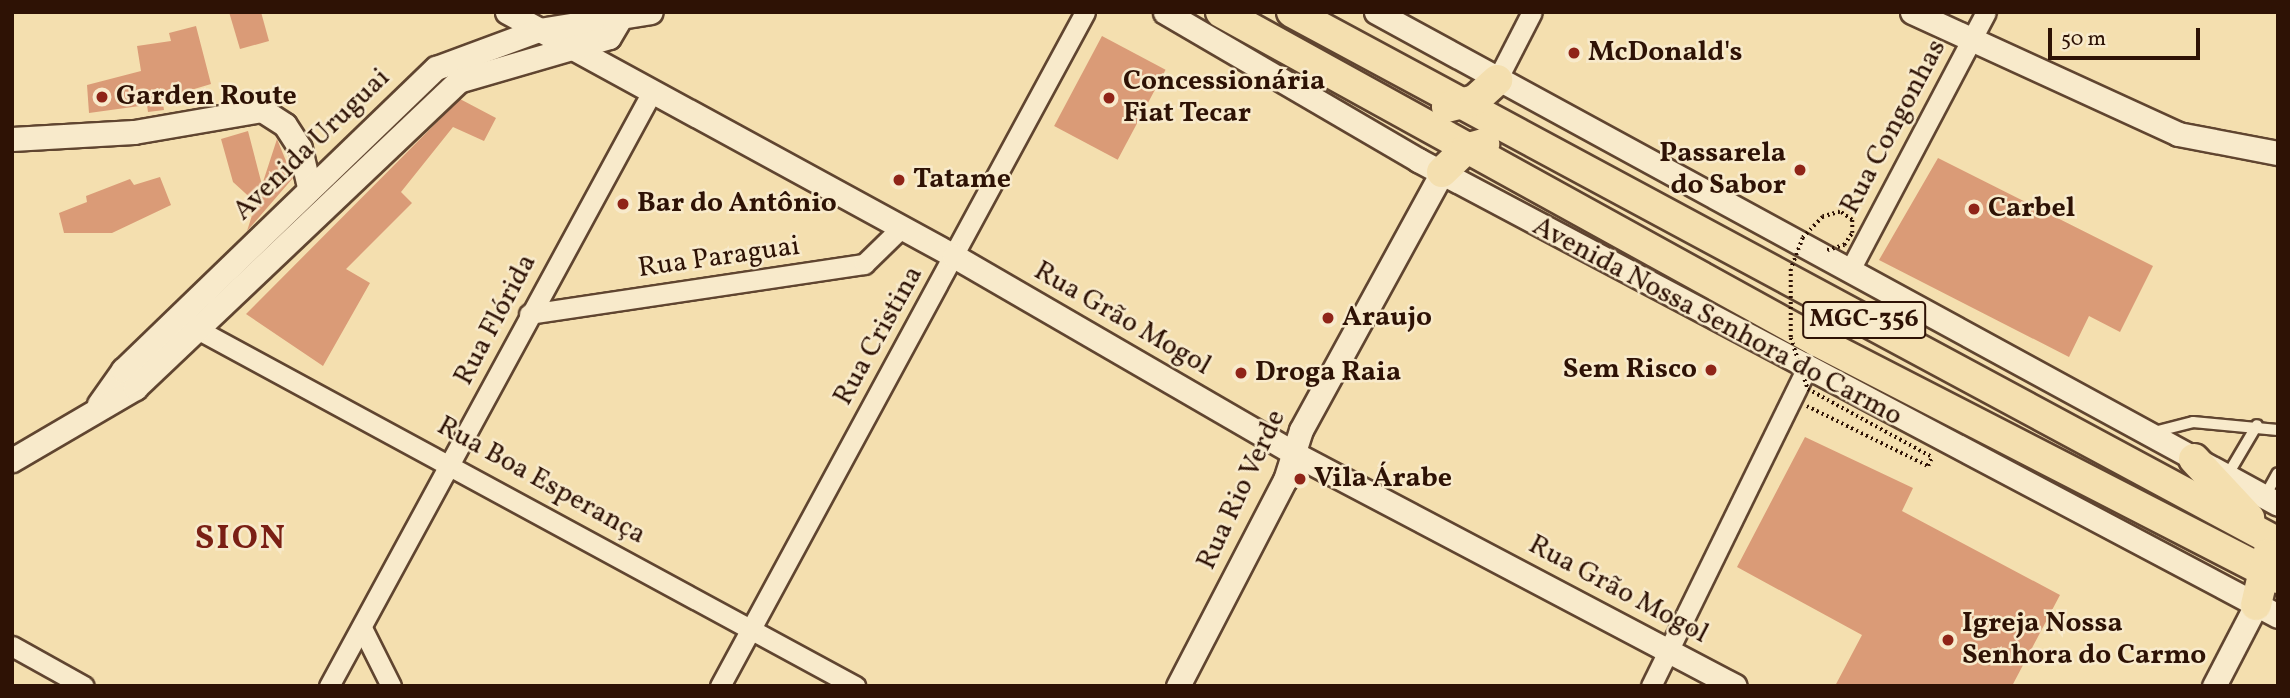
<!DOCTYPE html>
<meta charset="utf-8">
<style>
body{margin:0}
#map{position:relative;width:2290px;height:698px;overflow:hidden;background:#f4dfaf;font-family:Vollkorn,serif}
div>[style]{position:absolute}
.building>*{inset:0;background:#da9b77;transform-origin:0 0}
.path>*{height:3.5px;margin-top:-1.75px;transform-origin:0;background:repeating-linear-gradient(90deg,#2e1205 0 2px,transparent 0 5.5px)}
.roads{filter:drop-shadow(2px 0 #604530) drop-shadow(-2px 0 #604530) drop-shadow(0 2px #604530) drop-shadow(0 -2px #604530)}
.service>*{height:10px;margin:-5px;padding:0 5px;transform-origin:5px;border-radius:5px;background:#f8eacb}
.minor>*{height:19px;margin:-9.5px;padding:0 9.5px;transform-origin:9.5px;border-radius:9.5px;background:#f8eacb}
.tertiary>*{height:23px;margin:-11.5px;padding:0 11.5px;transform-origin:11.5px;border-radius:11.5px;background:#f8eacb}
.primary>*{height:30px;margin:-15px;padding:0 15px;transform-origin:15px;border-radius:15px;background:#f4dfaf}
.path-bridge>*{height:3.5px;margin-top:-1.75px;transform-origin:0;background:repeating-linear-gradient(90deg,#2e1205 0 2px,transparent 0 5.5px)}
.dots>*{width:19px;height:19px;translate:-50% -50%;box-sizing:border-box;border:4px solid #f8eacb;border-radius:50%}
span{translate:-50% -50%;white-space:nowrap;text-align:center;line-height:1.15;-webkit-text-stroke:5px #f8eacb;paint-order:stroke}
.shield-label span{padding:2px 5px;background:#f8eacb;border:2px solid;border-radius:5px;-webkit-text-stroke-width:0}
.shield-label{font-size:26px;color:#2e1205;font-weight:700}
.poi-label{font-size:28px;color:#2e1205;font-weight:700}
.left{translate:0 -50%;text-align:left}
.right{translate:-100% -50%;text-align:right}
.street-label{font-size:28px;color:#2e1205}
.district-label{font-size:35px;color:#7a1f14;font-weight:700;letter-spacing:2px}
.frame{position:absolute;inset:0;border:14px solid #2e1205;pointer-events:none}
.scale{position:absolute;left:2048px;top:28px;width:152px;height:32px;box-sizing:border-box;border:4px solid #2e1205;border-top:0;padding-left:9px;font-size:21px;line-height:24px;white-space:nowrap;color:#2e1205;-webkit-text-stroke:5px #f8eacb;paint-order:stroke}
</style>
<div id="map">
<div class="building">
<div style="clip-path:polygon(229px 12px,261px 12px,269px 41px,240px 49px)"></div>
<div style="clip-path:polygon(196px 26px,211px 84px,181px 93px,179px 102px,163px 104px,164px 110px,148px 112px,147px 105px,89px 113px,87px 85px,141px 71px,137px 46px,171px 41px,169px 33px)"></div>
<div style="left:1102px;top:36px;width:72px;height:102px;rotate:28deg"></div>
<div style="clip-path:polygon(460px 99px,496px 118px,484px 141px,453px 127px,401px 192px,412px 203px,346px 269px,370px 283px,323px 366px,246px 314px)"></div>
<div style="clip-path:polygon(248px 131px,262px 185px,277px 139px,293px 178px,247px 231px,256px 203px,233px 182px,221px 139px)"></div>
<div style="clip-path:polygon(1938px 158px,2153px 266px,2120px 332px,2089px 316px,2069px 357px,1879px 260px)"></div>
<div style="clip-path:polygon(160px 177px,171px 205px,112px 233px,64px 233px,59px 213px,87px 202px,86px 196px,130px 179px,134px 185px)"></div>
<div style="clip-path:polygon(1805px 437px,1913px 488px,1902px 511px,2060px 595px,2012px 686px,1835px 686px,1862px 635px,1737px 567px)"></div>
</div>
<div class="path">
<div style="left:1807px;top:406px;width:135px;rotate:26.4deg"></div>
<div style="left:1928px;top:466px;width:10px;rotate:-66deg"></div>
</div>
<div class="roads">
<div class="service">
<div style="left:2154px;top:432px;width:40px;rotate:-14.4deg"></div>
<div style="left:2193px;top:422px;width:85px;rotate:5.4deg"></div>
<div style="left:2227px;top:476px;width:59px;rotate:-59.5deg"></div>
<div style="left:2265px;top:496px;width:26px;rotate:-61deg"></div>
</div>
<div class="minor">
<div style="left:1497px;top:80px;width:76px;rotate:-62.8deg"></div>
<div style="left:1851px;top:268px;width:289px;rotate:-62.2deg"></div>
<div style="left:529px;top:314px;width:339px;rotate:-8.5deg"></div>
<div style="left:864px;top:264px;width:53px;rotate:-44.2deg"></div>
<div style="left:197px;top:329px;width:749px;rotate:28.48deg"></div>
<div style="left:362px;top:628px;width:65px;rotate:63.4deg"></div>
<div style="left:12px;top:646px;width:82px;rotate:29.1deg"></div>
<div style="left:329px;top:686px;width:678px;rotate:-61.47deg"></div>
<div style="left:720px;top:686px;width:766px;rotate:-61.56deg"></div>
<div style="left:1651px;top:686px;width:353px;rotate:-63.9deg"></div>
</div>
<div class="tertiary">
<div style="left:507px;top:12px;width:509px;rotate:28.63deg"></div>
<div style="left:954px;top:256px;width:394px;rotate:30.1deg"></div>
<div style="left:1295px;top:454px;width:497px;rotate:27.8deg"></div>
<div style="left:1165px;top:12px;width:293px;rotate:30.3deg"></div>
<div style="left:1418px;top:160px;width:973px;rotate:27.93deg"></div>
<div style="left:1376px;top:12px;width:1027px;rotate:28.61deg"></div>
<div style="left:1912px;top:12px;width:293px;rotate:24.6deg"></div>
<div style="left:2178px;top:134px;width:102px;rotate:10.8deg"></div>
<div style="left:12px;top:139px;width:122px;rotate:-3.3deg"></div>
<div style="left:134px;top:132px;width:130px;rotate:-9.8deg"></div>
<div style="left:262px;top:110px;width:27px;rotate:33deg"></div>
<div style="left:285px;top:125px;width:27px;rotate:57deg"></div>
<div style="left:300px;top:148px;width:39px;rotate:77deg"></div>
<div style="left:99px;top:404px;width:42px;rotate:-54.8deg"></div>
<div style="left:123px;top:370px;width:435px;rotate:-44deg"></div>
<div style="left:436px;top:68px;width:110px;rotate:-20.3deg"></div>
<div style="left:539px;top:30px;width:113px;rotate:-9.1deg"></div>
<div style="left:12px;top:460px;width:143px;rotate:-30.3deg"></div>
<div style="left:135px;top:388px;width:446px;rotate:-43.5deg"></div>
<div style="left:458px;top:81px;width:157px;rotate:-16.2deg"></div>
<div style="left:609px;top:37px;width:17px;rotate:-59deg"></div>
<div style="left:1178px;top:686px;width:232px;rotate:-62.6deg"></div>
<div style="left:1285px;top:480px;width:52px;rotate:-72.3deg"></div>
<div style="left:1301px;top:430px;width:294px;rotate:-61.3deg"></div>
<div style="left:2214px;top:686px;width:91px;rotate:-62.6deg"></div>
</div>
<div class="primary">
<div style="left:1221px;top:12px;width:681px;rotate:28.9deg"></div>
<div style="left:1817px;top:341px;width:518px;rotate:27.21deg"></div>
<div style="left:1292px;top:12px;width:1120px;rotate:28.3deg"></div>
<div style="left:1447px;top:107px;width:29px;rotate:-14deg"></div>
<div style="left:1475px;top:100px;width:30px;rotate:-42deg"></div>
<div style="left:1442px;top:172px;width:33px;rotate:-44deg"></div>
<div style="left:1466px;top:149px;width:19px;rotate:-16deg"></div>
<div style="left:2194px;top:459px;width:81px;rotate:47deg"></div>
<div style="left:2256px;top:605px;width:52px;rotate:-76.8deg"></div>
</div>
</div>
<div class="path-bridge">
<div style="left:1827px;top:250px;width:18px;rotate:-16deg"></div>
<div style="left:1844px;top:245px;width:14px;rotate:-56deg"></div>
<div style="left:1852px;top:233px;width:13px;rotate:-90deg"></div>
<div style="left:1852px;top:220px;width:14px;rotate:-146deg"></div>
<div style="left:1840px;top:212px;width:18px;rotate:164deg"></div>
<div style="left:1823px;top:217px;width:29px;rotate:134deg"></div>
<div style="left:1803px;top:238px;width:33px;rotate:111deg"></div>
<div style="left:1791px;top:269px;width:69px;rotate:90deg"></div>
<div style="left:1791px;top:338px;width:54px;rotate:71.6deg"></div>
<div style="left:1808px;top:389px;width:141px;rotate:28.7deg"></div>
</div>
<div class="dots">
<div style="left:1574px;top:53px;background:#8f2418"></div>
<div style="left:102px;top:97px;background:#8f2418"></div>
<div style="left:1109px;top:98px;background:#8f2418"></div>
<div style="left:1800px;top:170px;background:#8f2418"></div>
<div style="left:899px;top:180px;background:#8f2418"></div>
<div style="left:623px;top:204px;background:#8f2418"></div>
<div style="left:1974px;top:209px;background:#8f2418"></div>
<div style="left:1328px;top:318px;background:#8f2418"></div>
<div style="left:1711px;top:370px;background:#8f2418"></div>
<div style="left:1241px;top:373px;background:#8f2418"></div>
<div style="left:1300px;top:479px;background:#8f2418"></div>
<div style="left:1948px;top:640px;background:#8f2418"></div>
</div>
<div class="shield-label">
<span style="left:1864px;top:320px">MGC-356</span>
</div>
<div class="poi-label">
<span class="left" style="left:1588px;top:53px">McDonald's</span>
<span class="left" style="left:1123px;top:98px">Concessionária<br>Fiat Tecar</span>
<span class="left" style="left:116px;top:97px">Garden Route</span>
<span class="right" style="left:1786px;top:170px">Passarela<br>do Sabor</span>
<span class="left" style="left:913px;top:180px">Tatame</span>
<span class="left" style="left:637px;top:204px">Bar do Antônio</span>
<span class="left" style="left:1988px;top:209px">Carbel</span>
<span class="left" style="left:1342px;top:318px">Araujo</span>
<span class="right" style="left:1697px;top:370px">Sem Risco</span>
<span class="left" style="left:1255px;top:373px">Droga Raia</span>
<span class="left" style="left:1314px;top:479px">Vila Árabe</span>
<span class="left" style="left:1962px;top:640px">Igreja Nossa<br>Senhora do Carmo</span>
</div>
<div class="street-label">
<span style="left:1894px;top:127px;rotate:-62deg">Rua Congonhas</span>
<span style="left:312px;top:145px;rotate:-44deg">Avenida Uruguai</span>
<span style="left:719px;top:258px;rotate:-8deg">Rua Paraguai</span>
<span style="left:1122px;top:319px;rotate:30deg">Rua Grão Mogol</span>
<span style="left:496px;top:320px;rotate:-62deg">Rua Flórida</span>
<span style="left:1717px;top:322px;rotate:28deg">Avenida Nossa Senhora do Carmo</span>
<span style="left:879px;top:336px;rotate:-61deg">Rua Cristina</span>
<span style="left:541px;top:481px;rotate:29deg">Rua Boa Esperança</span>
<span style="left:1242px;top:490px;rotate:-65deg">Rua Rio Verde</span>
<span style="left:1618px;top:590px;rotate:28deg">Rua Grão Mogol</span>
</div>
<div class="district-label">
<span style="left:241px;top:539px">SION</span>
</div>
<div class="frame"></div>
<div class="scale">50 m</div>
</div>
